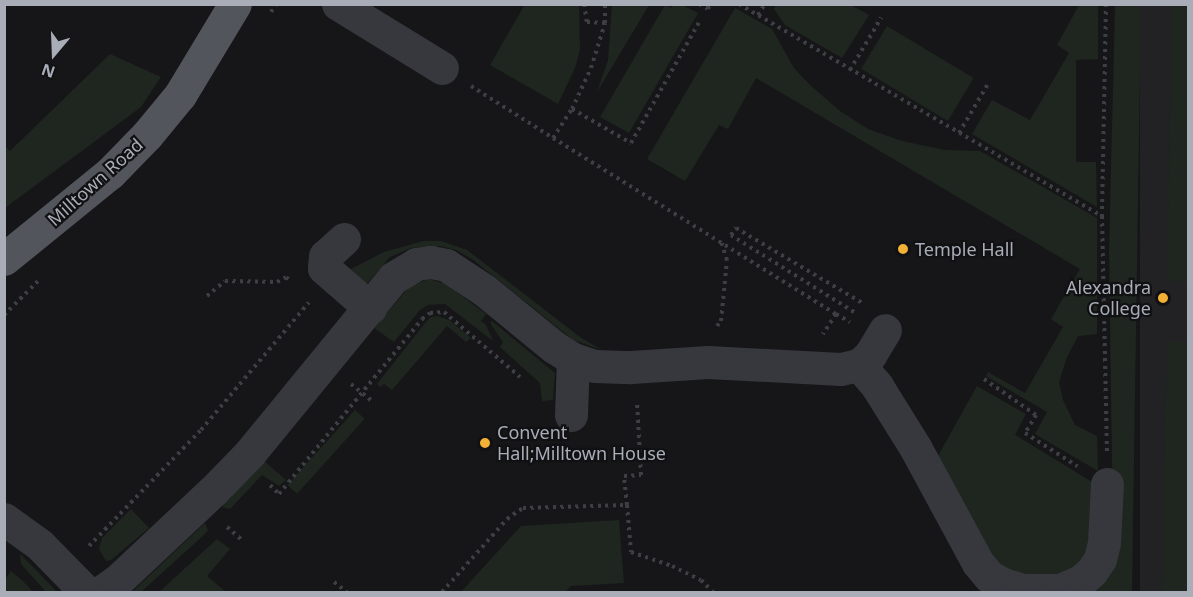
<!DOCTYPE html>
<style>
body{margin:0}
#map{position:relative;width:1193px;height:597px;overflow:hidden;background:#161618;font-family:"Noto Sans",sans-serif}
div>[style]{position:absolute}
.built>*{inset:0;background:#222225;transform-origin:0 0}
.green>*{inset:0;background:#1e261f;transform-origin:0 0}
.path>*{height:4px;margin-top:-2px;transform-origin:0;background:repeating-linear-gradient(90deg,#3d3f44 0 3px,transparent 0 7.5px)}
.minor>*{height:33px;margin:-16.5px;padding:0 16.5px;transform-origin:16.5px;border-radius:16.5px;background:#37383d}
.major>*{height:33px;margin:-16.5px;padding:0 16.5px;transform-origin:16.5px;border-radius:16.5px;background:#53555c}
.dots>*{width:16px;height:16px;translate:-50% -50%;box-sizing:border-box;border:3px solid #111113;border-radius:50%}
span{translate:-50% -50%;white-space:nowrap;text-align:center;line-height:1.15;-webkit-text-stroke:4.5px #111113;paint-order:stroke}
.street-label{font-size:18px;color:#a8adb8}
.poi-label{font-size:18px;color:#a8adb8}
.left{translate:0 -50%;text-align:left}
.right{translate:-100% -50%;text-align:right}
.frame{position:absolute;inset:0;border:6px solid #a8adb8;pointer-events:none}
.north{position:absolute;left:24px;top:24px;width:60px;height:60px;-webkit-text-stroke:4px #111113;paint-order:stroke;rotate:199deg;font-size:16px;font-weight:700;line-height:24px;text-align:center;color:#a8adb8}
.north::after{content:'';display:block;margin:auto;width:21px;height:27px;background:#a8adb8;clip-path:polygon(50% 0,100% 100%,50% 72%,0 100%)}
</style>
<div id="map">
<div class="built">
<div style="left:1140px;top:5px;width:48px;height:587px"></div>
</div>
<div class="green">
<div style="clip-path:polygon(525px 4px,579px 5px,580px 50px,575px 68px,558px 104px,490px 65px)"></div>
<div style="clip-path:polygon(612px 5px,649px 5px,597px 92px,608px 60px)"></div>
<div style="clip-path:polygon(665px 5px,671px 8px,674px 5px,682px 5px,698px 13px,629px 133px,600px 117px)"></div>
<div style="clip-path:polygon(776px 5px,851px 5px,869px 15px,842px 58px,785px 25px,774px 9px)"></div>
<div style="clip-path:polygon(1079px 5px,1098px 5px,1098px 59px,1076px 60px,1076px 162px,1096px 162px,1097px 207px,972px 134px,992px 100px,1030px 120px,1069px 53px,1057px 45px)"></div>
<div style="clip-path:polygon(1115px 5px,1141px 5px,1132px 592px,1096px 592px,1103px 577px,1113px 529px,1109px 251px)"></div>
<div style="clip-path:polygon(1172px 5px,1188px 5px,1188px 281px,1167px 281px)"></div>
<div style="clip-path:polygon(735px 8px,772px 29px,794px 68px,810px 85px,840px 111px,868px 129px,902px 141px,945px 150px,980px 151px,1097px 218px,1097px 334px,1078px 336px,1067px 357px,1059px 382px,1063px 400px,1075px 425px,1097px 436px,1098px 471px,1035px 434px,1047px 412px,986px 376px,988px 372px,1025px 393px,1063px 327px,1051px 319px,1080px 269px,756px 78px,728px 129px,719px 125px,685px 181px,647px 159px)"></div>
<div style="left:887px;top:26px;width:101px;height:50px;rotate:31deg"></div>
<div style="clip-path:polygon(110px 54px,161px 77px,141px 107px,5px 208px,5px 146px,10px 151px)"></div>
<div style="clip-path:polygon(423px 241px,441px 241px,467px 250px,580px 337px,602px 350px,573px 340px,472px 259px,456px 250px,440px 246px,411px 248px,390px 257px,364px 287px,347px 271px,384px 252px)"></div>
<div style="clip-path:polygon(429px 279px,446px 284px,486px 314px,481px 321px,486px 325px,493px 341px,445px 304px,428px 305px,420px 310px,394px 342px,374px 328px,410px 286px)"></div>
<div style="clip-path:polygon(437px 316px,449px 320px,471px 338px,466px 342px,447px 326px,392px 390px,384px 384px,380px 387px,377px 384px,425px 323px,431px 317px)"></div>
<div style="clip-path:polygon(492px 321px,555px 373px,553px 400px,542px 401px,540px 383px,500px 347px,503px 342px,490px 323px)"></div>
<div style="clip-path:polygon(1167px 342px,1188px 342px,1188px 592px,1162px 592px)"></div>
<div style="clip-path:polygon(977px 386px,1026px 414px,1015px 435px,1097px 485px,1092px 541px,1084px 558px,1068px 576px,1016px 576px,994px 563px,938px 456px)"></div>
<div style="left:355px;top:410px;width:13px;height:101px;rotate:42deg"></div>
<div style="clip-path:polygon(264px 461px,286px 480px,279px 486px,262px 475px,230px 509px,222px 507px)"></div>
<div style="clip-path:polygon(131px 509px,149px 528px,111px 560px,106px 561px,99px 549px,102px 538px)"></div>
<div style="clip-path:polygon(619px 520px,624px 583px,571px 586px,565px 592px,461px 592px,521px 526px)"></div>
<div style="clip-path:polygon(205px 523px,208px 530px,205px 534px,141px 592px,132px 592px)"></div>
<div style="clip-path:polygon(217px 539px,230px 549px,207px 576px,226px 592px,159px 592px)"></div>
<div style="clip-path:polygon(20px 554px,39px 573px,57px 592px,46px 592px,21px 564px)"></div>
<div style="clip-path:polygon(11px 571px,22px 580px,33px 592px,5px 592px,5px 579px)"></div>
</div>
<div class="path">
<div style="left:584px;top:4px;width:18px;rotate:81deg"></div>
<div style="left:587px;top:22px;width:18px;rotate:3deg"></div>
<div style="left:699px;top:4px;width:10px;rotate:29deg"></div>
<div style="left:708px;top:9px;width:5px;rotate:-68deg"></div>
<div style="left:739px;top:4px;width:420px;rotate:30.3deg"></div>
<div style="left:1106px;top:4px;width:212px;rotate:91.1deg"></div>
<div style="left:1102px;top:216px;width:235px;rotate:88.8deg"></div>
<div style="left:271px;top:12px;width:9px;rotate:-58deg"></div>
<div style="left:758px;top:15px;width:13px;rotate:-58deg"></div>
<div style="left:850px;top:70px;width:61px;rotate:-59.2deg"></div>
<div style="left:471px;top:86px;width:97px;rotate:32.4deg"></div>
<div style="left:553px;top:138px;width:35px;rotate:-57deg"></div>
<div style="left:572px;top:109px;width:45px;rotate:-65.1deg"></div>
<div style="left:591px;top:68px;width:47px;rotate:-72.7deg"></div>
<div style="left:605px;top:23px;width:19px;rotate:-90deg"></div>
<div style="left:572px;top:109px;width:68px;rotate:30deg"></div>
<div style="left:631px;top:143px;width:142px;rotate:-60.6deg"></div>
<div style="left:959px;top:133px;width:59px;rotate:-59.5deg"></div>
<div style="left:553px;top:138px;width:333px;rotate:31.9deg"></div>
<div style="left:836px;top:314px;width:24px;rotate:123deg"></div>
<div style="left:207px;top:296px;width:23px;rotate:-40deg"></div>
<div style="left:225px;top:281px;width:52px;rotate:1.1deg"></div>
<div style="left:277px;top:282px;width:10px;rotate:-29deg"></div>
<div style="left:286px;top:277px;width:6px;rotate:45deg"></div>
<div style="left:854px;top:312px;width:145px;rotate:-148deg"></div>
<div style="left:731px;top:235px;width:9px;rotate:-54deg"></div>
<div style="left:736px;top:228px;width:149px;rotate:30.7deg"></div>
<div style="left:836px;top:314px;width:16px;rotate:30deg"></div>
<div style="left:4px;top:315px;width:48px;rotate:-45deg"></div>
<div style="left:717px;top:326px;width:6px;rotate:-51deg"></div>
<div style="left:721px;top:321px;width:61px;rotate:-84.4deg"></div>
<div style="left:727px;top:260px;width:20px;rotate:-108deg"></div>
<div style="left:984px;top:379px;width:63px;rotate:34.7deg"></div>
<div style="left:1036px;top:415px;width:21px;rotate:121deg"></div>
<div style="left:1025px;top:433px;width:62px;rotate:32.4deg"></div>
<div style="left:351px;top:384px;width:26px;rotate:39deg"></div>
<div style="left:270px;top:485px;width:13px;rotate:45deg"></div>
<div style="left:279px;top:494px;width:226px;rotate:-50.7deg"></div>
<div style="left:422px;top:319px;width:10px;rotate:-37deg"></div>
<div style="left:430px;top:313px;width:14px;rotate:-4deg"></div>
<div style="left:444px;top:312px;width:100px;rotate:40.5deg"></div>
<div style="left:627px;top:505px;width:29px;rotate:-96deg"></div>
<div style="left:624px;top:476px;width:17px;rotate:-3deg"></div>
<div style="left:641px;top:475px;width:73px;rotate:-93.1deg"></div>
<div style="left:227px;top:527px;width:20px;rotate:41deg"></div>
<div style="left:89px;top:546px;width:161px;rotate:-46deg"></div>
<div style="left:201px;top:430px;width:167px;rotate:-49.8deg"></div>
<div style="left:334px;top:582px;width:16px;rotate:38deg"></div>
<div style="left:442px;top:592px;width:98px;rotate:-48.3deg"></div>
<div style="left:507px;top:519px;width:19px;rotate:-35deg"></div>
<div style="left:523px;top:508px;width:104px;rotate:-1.7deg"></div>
<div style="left:627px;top:505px;width:47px;rotate:85.1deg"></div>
<div style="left:631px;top:552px;width:43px;rotate:18.9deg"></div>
<div style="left:672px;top:566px;width:32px;rotate:26deg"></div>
<div style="left:701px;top:580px;width:17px;rotate:45deg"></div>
</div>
<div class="minor">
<div style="left:338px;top:4px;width:122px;rotate:31.6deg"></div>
<div style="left:344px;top:239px;width:25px;rotate:138deg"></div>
<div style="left:325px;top:256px;width:12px;rotate:95deg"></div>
<div style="left:324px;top:268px;width:61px;rotate:41deg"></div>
<div style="left:859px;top:365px;width:28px;rotate:49deg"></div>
<div style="left:877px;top:386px;width:72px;rotate:58.1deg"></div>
<div style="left:915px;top:447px;width:132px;rotate:61.5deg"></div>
<div style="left:978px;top:563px;width:17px;rotate:50deg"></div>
<div style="left:989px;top:576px;width:16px;rotate:30deg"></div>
<div style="left:1003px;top:584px;width:21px;rotate:17deg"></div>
<div style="left:1023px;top:590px;width:37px"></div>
<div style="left:1060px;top:590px;width:23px;rotate:-23deg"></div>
<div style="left:1081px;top:581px;width:15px;rotate:-42deg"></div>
<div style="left:1092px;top:571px;width:14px;rotate:-56deg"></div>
<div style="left:1100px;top:559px;width:16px;rotate:-76deg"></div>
<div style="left:1104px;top:543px;width:59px;rotate:-87.1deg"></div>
<div style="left:571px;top:415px;width:56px;rotate:-88deg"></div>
<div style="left:4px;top:519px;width:44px;rotate:35.8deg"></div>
<div style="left:40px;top:545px;width:66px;rotate:45.6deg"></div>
<div style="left:101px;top:592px;width:19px;rotate:-35deg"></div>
<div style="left:117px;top:581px;width:132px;rotate:-43.2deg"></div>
<div style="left:213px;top:491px;width:52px;rotate:-45.8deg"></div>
<div style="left:249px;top:454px;width:227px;rotate:-50.7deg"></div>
<div style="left:393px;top:278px;width:27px;rotate:-31deg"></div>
<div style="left:416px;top:264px;width:15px;rotate:-8deg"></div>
<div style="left:431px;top:262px;width:15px;rotate:11deg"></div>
<div style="left:446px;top:265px;width:45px;rotate:33.3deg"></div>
<div style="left:484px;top:290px;width:90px;rotate:39.2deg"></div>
<div style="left:554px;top:347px;width:22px;rotate:32deg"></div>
<div style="left:573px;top:359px;width:23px;rotate:18deg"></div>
<div style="left:595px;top:366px;width:36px;rotate:2deg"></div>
<div style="left:631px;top:367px;width:77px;rotate:-3.7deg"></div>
<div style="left:708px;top:362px;width:133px;rotate:3deg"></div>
<div style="left:841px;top:369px;width:18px;rotate:-13deg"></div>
<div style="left:859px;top:365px;width:15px;rotate:-42deg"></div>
<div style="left:870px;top:355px;width:29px;rotate:-59deg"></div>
</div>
<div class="major">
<div style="left:4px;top:259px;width:136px;rotate:-39.1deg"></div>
<div style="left:110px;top:173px;width:53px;rotate:-45.8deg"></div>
<div style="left:147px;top:135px;width:52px;rotate:-50.5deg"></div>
<div style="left:180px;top:95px;width:106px;rotate:-58.9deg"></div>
</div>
<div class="dots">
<div style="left:903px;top:249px;background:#f2b134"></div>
<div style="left:1163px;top:298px;background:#f2b134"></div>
<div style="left:485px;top:443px;background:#f2b134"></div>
</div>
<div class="street-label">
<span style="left:95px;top:182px;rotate:-42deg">Milltown Road</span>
</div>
<div class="poi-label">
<span class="left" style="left:915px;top:249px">Temple Hall</span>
<span class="right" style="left:1151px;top:298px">Alexandra<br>College</span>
<span class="left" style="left:497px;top:443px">Convent<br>Hall;Milltown House</span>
</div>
<div class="frame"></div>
<div class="north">N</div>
</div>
